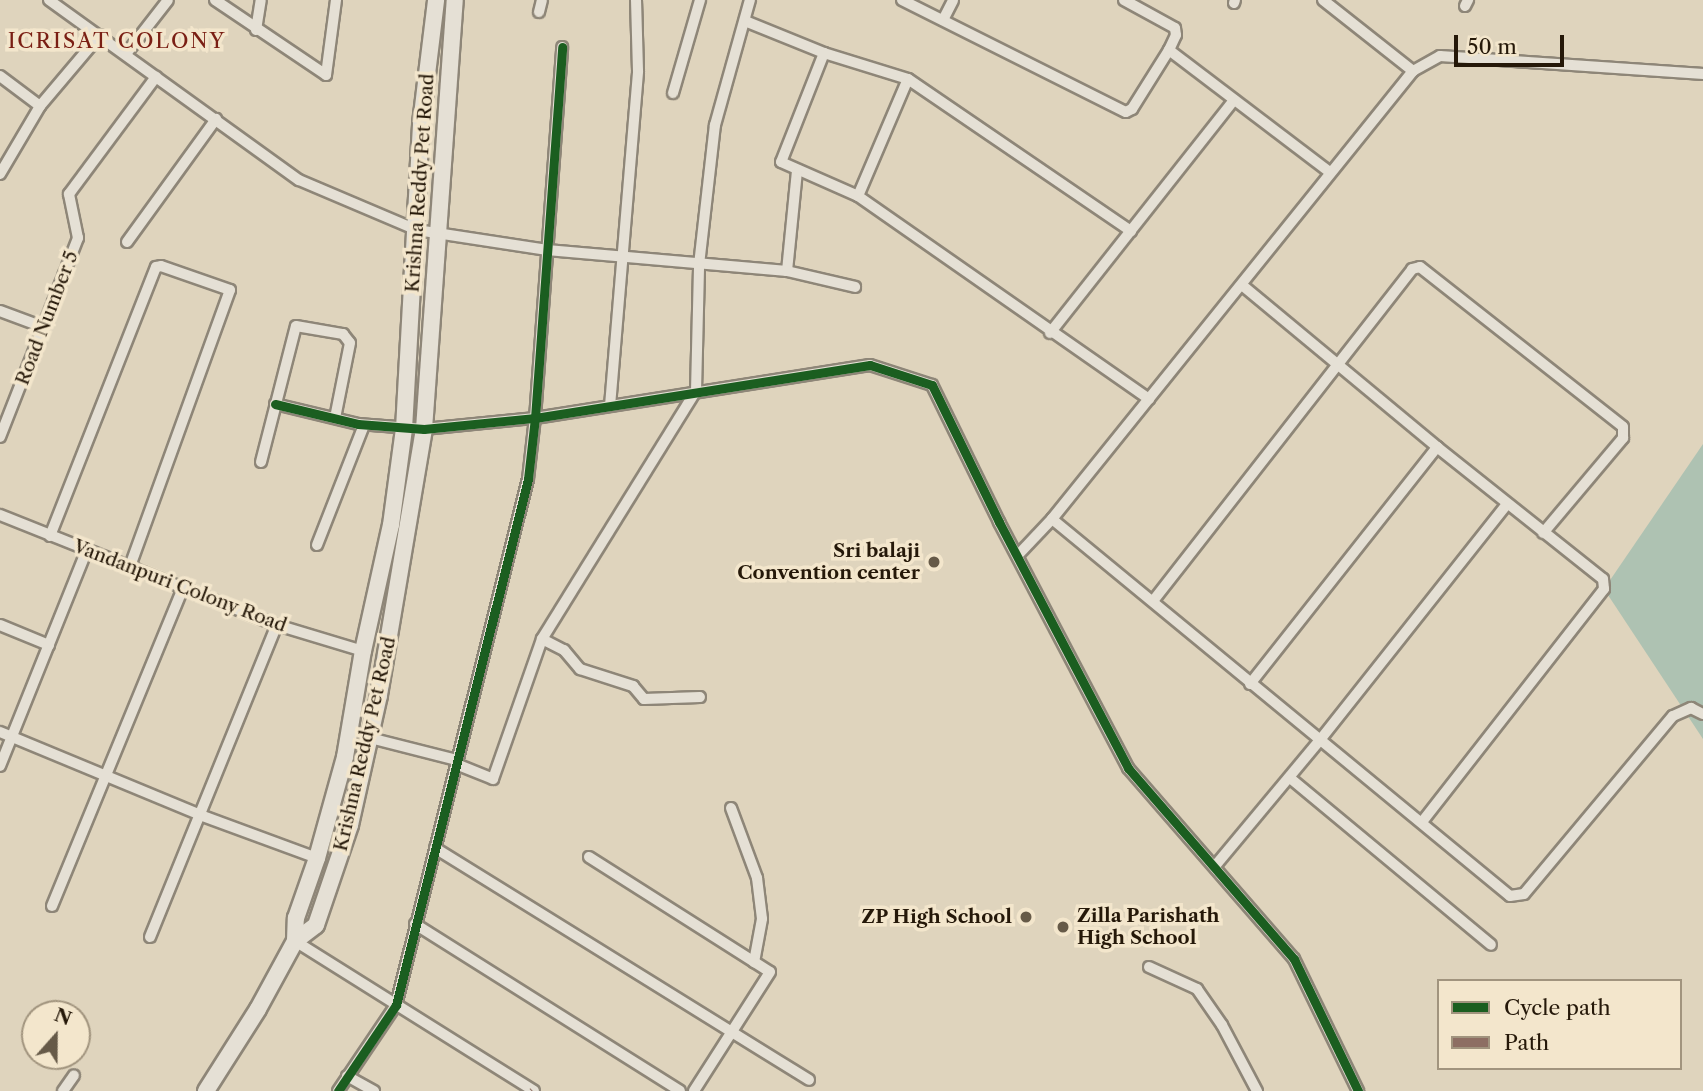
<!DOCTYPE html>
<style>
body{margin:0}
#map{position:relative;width:1703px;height:1091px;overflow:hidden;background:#dfd4bd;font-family:"Libre Caslon Text",serif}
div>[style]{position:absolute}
.water>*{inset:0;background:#aec2b2}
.roads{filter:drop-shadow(2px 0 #8e8678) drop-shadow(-2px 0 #8e8678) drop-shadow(0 2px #8e8678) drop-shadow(0 -2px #8e8678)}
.minor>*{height:10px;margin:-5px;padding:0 5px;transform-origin:5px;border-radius:5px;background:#e5e0d5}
.secondary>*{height:16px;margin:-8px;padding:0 8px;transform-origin:8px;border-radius:8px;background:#e5e0d5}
.quiet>*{height:7px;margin-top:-3.5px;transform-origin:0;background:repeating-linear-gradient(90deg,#8d6e63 0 14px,transparent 0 21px)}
.cycleway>*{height:9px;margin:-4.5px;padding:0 4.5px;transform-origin:4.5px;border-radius:4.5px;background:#1b5e20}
.dots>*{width:19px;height:19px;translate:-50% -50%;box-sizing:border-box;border:4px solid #f3e6cc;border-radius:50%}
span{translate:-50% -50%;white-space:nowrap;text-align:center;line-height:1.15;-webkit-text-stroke:7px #f3e6cc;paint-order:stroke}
.street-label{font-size:19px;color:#251809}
.poi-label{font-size:19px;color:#251809;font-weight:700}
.right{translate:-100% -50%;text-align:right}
.left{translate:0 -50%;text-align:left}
.neighbourhood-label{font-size:21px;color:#7a1f14;letter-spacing:2px}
.legend{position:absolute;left:1437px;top:979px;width:245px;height:91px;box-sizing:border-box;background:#f3e6cc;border:2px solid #a1947e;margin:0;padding:9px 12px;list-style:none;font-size:21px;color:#251809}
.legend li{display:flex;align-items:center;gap:14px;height:35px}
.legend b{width:35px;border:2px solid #a1947e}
.north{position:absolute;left:21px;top:1000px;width:70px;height:70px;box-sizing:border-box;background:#f3e6cc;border:2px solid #a1947e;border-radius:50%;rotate:21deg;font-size:19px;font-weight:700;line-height:28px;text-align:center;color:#251809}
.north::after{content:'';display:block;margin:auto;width:24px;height:32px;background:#665a48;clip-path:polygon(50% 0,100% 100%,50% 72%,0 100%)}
.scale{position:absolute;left:1454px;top:35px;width:110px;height:32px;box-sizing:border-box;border:4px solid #251809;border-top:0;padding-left:9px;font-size:21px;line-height:24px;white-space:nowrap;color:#251809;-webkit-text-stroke:5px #f3e6cc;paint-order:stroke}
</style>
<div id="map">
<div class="water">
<div style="clip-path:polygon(1703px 444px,1703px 739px,1604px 589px)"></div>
</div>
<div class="roads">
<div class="minor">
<div style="left:49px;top:0;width:308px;rotate:35.8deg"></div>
<div style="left:299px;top:180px;width:128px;rotate:23deg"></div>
<div style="left:417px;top:230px;width:132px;rotate:8.7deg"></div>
<div style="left:547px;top:250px;width:241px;rotate:5deg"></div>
<div style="left:787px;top:271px;width:70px;rotate:13.2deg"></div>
<div style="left:215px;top:0;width:134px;rotate:34deg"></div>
<div style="left:326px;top:75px;width:76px;rotate:-82.4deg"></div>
<div style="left:902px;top:0;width:250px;rotate:26.6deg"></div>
<div style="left:1126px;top:112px;width:7px;rotate:-27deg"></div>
<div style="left:1132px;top:109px;width:70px;rotate:-57.9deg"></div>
<div style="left:1124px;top:0;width:58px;rotate:28.8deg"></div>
<div style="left:1175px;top:28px;width:7px;rotate:82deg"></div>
<div style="left:1176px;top:35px;width:17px;rotate:115deg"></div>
<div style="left:1169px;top:50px;width:202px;rotate:37.2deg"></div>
<div style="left:1323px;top:0;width:115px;rotate:38.3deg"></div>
<div style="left:1234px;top:3px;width:3px;rotate:-72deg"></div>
<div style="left:1465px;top:6px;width:7px;rotate:-63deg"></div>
<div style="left:539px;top:12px;width:12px;rotate:-76deg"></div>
<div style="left:943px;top:20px;width:22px;rotate:-63deg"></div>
<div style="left:745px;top:21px;width:85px;rotate:22.1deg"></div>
<div style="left:824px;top:53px;width:88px;rotate:17.2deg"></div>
<div style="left:908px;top:79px;width:270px;rotate:34.3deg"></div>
<div style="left:256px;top:30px;width:30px;rotate:-81deg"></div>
<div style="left:824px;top:53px;width:117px;rotate:111.5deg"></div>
<div style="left:781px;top:162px;width:84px;rotate:23.8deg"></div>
<div style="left:858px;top:196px;width:355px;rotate:34.9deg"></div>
<div style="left:126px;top:54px;width:68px;rotate:-52.1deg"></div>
<div style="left:0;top:76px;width:50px;rotate:36.9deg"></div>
<div style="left:673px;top:93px;width:97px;rotate:-73.8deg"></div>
<div style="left:0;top:174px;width:79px;rotate:-59.5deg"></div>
<div style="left:40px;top:106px;width:93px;rotate:-49.8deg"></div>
<div style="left:858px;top:196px;width:127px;rotate:-66.9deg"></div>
<div style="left:127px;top:242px;width:152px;rotate:-54.1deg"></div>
<div style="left:787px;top:271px;width:101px;rotate:-84.3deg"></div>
<div style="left:1242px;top:285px;width:254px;rotate:39.7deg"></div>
<div style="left:1437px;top:447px;width:212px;rotate:38.5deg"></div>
<div style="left:1603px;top:579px;width:10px;rotate:84deg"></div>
<div style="left:1604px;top:589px;width:296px;rotate:128deg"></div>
<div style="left:0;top:311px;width:46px;rotate:20.4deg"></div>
<div style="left:1050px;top:333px;width:297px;rotate:-51.7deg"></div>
<div style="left:275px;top:404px;width:85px;rotate:13.5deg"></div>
<div style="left:358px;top:424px;width:66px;rotate:4.3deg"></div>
<div style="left:424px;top:429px;width:112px;rotate:-5.7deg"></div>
<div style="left:535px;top:418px;width:339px;rotate:-9deg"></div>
<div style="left:870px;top:365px;width:65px;rotate:17.9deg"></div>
<div style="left:932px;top:385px;width:153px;rotate:63.9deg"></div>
<div style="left:999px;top:522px;width:278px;rotate:62.3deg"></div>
<div style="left:1128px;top:768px;width:253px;rotate:49deg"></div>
<div style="left:1294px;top:959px;width:147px;rotate:64.1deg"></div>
<div style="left:610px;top:406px;width:336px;rotate:-85.2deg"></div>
<div style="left:638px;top:71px;width:71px;rotate:-91.6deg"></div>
<div style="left:0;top:437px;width:214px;rotate:-68.6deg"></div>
<div style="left:78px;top:238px;width:45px;rotate:-101.6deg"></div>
<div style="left:69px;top:194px;width:146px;rotate:-53.4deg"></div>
<div style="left:261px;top:462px;width:140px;rotate:-75.6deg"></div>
<div style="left:296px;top:326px;width:48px;rotate:9.7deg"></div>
<div style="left:343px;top:334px;width:11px;rotate:52deg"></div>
<div style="left:350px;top:343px;width:76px;rotate:101.3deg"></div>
<div style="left:0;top:515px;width:298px;rotate:21.7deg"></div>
<div style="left:277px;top:625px;width:90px;rotate:16.8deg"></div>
<div style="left:1052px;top:519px;width:593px;rotate:39.46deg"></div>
<div style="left:1510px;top:896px;width:14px;rotate:-8deg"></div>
<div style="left:1524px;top:894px;width:232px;rotate:-50.1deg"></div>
<div style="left:1673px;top:716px;width:20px;rotate:-24deg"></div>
<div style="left:1691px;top:708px;width:13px;rotate:27deg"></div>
<div style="left:50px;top:536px;width:289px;rotate:-68.5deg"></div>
<div style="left:156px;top:267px;width:5px;rotate:-11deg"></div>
<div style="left:161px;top:266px;width:73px;rotate:19.2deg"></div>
<div style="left:230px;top:290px;width:294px;rotate:109.9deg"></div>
<div style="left:317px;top:545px;width:129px;rotate:-68.6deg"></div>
<div style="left:1018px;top:555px;width:50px;rotate:-46.6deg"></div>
<div style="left:1052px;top:519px;width:575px;rotate:-51.14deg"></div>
<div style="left:1413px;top:71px;width:31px;rotate:-29deg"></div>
<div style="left:1440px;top:56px;width:264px;rotate:3.9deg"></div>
<div style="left:1153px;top:601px;width:421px;rotate:-52deg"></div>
<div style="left:1412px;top:269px;width:8px;rotate:-14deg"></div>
<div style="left:1420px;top:267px;width:258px;rotate:38.2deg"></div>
<div style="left:1623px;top:427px;width:11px;rotate:90deg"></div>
<div style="left:1623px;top:438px;width:124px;rotate:130.1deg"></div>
<div style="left:0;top:625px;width:53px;rotate:22.2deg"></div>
<div style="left:542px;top:639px;width:25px;rotate:27deg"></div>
<div style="left:564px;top:650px;width:25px;rotate:50deg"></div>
<div style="left:580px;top:669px;width:56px;rotate:17.8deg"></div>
<div style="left:633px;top:686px;width:17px;rotate:50deg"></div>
<div style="left:644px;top:699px;width:56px;rotate:-2deg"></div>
<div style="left:1250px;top:684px;width:302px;rotate:-51.7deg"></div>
<div style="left:0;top:732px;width:217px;rotate:22.5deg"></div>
<div style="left:200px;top:815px;width:125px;rotate:20.2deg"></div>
<div style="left:370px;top:738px;width:90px;rotate:14.2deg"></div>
<div style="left:456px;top:764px;width:40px;rotate:22deg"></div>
<div style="left:493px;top:779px;width:148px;rotate:-70.7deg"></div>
<div style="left:542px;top:639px;width:292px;rotate:-58.2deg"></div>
<div style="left:696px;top:391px;width:126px;rotate:-88.6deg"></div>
<div style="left:699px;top:265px;width:141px;rotate:-83.5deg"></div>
<div style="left:715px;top:125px;width:130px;rotate:-74.4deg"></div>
<div style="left:0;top:766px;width:233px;rotate:-68.1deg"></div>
<div style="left:1290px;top:778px;width:261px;rotate:39.7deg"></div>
<div style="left:731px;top:808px;width:75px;rotate:69.6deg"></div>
<div style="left:757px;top:878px;width:41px;rotate:83deg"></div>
<div style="left:762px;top:919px;width:44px;rotate:100.5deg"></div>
<div style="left:435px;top:848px;width:440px;rotate:31.8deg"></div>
<div style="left:589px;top:857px;width:214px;rotate:32.4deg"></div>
<div style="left:770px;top:972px;width:141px;rotate:122.6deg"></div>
<div style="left:1215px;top:866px;width:164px;rotate:-50.2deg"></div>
<div style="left:1320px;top:740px;width:301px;rotate:-51.6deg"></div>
<div style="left:52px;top:906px;width:344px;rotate:-67.6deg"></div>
<div style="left:415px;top:924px;width:313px;rotate:32.2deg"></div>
<div style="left:150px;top:937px;width:337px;rotate:-67.9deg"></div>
<div style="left:295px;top:941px;width:282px;rotate:32.1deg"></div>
<div style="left:1149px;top:967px;width:53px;rotate:24.6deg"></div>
<div style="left:1197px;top:989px;width:44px;rotate:55.2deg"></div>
<div style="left:1222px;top:1025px;width:75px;rotate:62.1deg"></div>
<div style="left:347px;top:1076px;width:31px;rotate:29deg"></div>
<div style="left:63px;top:1091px;width:19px;rotate:-55deg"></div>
<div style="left:338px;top:1091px;width:104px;rotate:-56deg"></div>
<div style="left:396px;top:1005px;width:542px;rotate:-75.91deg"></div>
<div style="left:528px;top:479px;width:61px;rotate:-83.5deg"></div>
<div style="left:535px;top:418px;width:372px;rotate:-85.8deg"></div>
</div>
<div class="secondary">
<div style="left:295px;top:941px;width:23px;rotate:-88deg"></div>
<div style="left:296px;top:918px;width:64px;rotate:-70.7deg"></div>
<div style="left:317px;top:858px;width:105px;rotate:-74.5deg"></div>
<div style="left:345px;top:757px;width:108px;rotate:-80.4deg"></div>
<div style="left:363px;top:651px;width:129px;rotate:-77.5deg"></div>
<div style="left:391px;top:525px;width:97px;rotate:-82.3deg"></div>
<div style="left:404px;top:429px;width:306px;rotate:-86.8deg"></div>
<div style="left:421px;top:123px;width:124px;rotate:-83deg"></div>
<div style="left:206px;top:1091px;width:97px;rotate:-57.6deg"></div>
<div style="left:258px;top:1009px;width:77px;rotate:-61.4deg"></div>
<div style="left:295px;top:941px;width:26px;rotate:-37deg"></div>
<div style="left:316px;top:925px;width:106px;rotate:-71.2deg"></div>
<div style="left:350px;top:825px;width:133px;rotate:-77.4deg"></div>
<div style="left:379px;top:695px;width:270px;rotate:-80.4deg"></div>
<div style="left:424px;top:429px;width:430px;rotate:-85.9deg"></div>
</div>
</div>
<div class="quiet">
<div style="left:532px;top:1091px;width:1px;rotate:-45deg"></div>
</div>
<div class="cycleway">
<div style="left:275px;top:404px;width:85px;rotate:13.5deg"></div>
<div style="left:358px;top:424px;width:66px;rotate:4.3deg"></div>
<div style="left:424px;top:429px;width:112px;rotate:-5.7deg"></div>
<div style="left:535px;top:418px;width:339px;rotate:-9deg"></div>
<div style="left:870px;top:365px;width:65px;rotate:17.9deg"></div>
<div style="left:932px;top:385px;width:153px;rotate:63.9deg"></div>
<div style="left:999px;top:522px;width:278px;rotate:62.3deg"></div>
<div style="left:1128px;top:768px;width:253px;rotate:49deg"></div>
<div style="left:1294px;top:959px;width:147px;rotate:64.1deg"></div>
<div style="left:338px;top:1091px;width:104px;rotate:-56deg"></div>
<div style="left:396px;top:1005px;width:542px;rotate:-75.91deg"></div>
<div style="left:528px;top:479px;width:61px;rotate:-83.5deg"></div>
<div style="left:535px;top:418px;width:372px;rotate:-85.8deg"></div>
</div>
<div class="dots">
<div style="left:934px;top:562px;background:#665a48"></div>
<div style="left:1026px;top:917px;background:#665a48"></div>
<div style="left:1063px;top:927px;background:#665a48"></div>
</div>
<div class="street-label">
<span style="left:420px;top:183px;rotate:-86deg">Krishna Reddy Pet Road</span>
<span style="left:47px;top:318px;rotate:-69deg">Road Number 5</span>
<span style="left:180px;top:586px;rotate:21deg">Vandanpuri Colony Road</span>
<span style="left:365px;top:744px;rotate:-77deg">Krishna Reddy Pet Road</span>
</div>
<div class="poi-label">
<span class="right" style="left:920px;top:562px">Sri balaji<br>Convention center</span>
<span class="left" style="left:1077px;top:927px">Zilla Parishath<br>High School</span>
<span class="right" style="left:1012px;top:917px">ZP High School</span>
</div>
<div class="neighbourhood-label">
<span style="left:117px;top:41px">ICRISAT COLONY</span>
</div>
<ul class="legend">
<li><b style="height:9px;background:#1b5e20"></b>Cycle path</li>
<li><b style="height:9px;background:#8d6e63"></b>Path</li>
</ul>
<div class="north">N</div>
<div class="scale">50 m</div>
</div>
